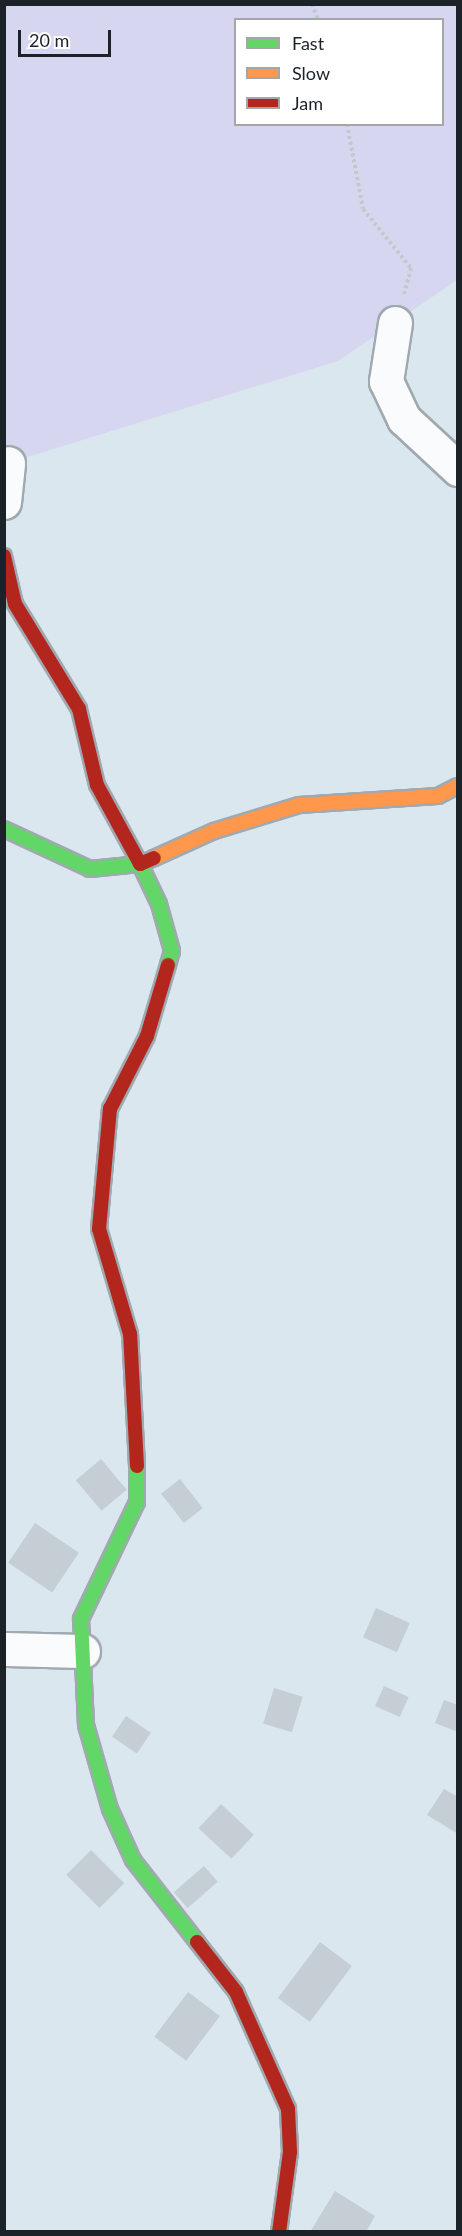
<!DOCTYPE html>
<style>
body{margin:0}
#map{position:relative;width:462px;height:2236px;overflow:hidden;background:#dbe7ee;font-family:Lato,sans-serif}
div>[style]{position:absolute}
.green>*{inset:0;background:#d7d6f0}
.building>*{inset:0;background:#c6ced5;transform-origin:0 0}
.path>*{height:4px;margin-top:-2px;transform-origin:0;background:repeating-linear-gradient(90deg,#c3c8ca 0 3px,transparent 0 6px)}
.roads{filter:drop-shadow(2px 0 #a0a9af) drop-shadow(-2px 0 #a0a9af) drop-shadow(0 2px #a0a9af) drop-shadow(0 -2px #a0a9af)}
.street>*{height:33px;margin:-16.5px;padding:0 16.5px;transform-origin:16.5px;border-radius:16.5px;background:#fafbfc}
.fast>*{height:14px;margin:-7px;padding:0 7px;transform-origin:7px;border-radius:7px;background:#63d668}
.slow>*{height:14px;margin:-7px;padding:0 7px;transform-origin:7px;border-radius:7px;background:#ff974d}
.jam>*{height:14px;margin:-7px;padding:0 7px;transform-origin:7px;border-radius:7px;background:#b3261e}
span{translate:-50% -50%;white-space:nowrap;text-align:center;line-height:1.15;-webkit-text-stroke:4.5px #fff;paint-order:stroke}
.frame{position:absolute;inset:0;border:6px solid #1b2328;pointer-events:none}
.legend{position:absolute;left:234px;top:18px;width:210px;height:108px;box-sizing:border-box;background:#fff;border:2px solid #a4a7a9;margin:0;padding:8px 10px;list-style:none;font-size:18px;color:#1b2328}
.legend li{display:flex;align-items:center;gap:12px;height:30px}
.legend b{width:30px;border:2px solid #a4a7a9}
.scale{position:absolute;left:18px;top:30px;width:93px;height:27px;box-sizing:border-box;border:3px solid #1b2328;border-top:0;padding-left:8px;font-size:18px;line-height:21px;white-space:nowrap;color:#1b2328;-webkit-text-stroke:4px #fff;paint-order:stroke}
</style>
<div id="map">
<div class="green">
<div style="clip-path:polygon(evenodd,4px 5px,457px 5px,457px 280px,338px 361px,5px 464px,4px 5px,236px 20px,442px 20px,442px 124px,236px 124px,236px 20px)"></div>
</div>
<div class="building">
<div style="left:101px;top:1459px;width:40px;height:33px;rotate:50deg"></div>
<div style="left:180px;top:1479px;width:37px;height:24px;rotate:52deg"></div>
<div style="left:35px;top:1523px;width:53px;height:48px;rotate:34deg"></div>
<div style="left:376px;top:1608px;width:37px;height:32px;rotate:24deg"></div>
<div style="left:384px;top:1686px;width:27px;height:22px;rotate:24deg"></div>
<div style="left:274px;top:1688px;width:30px;height:37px;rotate:17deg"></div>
<div style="clip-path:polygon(444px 1700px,458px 1705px,458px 1732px,435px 1723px)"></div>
<div style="left:126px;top:1716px;width:30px;height:25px;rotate:34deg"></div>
<div style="clip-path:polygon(444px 1789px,458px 1797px,458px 1834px,427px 1815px)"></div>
<div style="left:221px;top:1804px;width:45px;height:33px;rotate:43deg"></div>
<div style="left:91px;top:1850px;width:47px;height:35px;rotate:45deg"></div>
<div style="left:204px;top:1866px;width:21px;height:40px;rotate:49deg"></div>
<div style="left:320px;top:1942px;width:40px;height:70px;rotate:37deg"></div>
<div style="left:188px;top:1992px;width:40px;height:56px;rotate:37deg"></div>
<div style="clip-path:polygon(335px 2191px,375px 2216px,366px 2232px,310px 2232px)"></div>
</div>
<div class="path">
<div style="left:312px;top:4px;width:17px;rotate:69deg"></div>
<div style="left:347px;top:124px;width:86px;rotate:79.3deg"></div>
<div style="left:363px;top:209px;width:76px;rotate:50.9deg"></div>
<div style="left:411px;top:268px;width:27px;rotate:105deg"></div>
</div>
<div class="roads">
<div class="street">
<div style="left:395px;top:323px;width:59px;rotate:98.8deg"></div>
<div style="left:386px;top:381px;width:42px;rotate:64.7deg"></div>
<div style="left:404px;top:419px;width:74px;rotate:42.8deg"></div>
<div style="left:4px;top:502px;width:39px;rotate:-84deg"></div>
<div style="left:4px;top:1649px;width:79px;rotate:1.5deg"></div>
</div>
<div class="fast">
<div style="left:4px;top:829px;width:95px;rotate:24.9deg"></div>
<div style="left:90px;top:869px;width:50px;rotate:-5.7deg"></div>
<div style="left:140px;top:864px;width:44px;rotate:64.6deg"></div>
<div style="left:159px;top:904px;width:49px;rotate:74.5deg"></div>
<div style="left:172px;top:951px;width:15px;rotate:106deg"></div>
<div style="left:137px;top:1466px;width:36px;rotate:90deg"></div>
<div style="left:137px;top:1502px;width:130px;rotate:115.6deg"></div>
<div style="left:81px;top:1619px;width:106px;rotate:87.3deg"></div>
<div style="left:86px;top:1725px;width:87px;rotate:74.1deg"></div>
<div style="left:110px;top:1809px;width:56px;rotate:65.7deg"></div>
<div style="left:133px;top:1860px;width:104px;rotate:52deg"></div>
</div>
<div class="slow">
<div style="left:154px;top:858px;width:66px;rotate:-24.2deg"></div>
<div style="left:214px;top:831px;width:89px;rotate:-17deg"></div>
<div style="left:299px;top:805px;width:139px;rotate:-3.7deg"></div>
<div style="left:438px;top:796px;width:22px;rotate:-27deg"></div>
</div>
<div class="jam">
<div style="left:4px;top:556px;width:49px;rotate:77.1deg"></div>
<div style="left:15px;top:604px;width:123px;rotate:58.6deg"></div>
<div style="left:79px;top:709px;width:78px;rotate:76.7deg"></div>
<div style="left:97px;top:785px;width:90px;rotate:61.4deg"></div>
<div style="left:140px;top:864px;width:15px;rotate:-23deg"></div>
<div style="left:137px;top:1466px;width:132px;rotate:-93deg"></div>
<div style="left:130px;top:1334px;width:109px;rotate:-106.4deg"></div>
<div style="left:99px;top:1229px;width:121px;rotate:-84.8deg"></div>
<div style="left:110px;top:1109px;width:82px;rotate:-63.1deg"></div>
<div style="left:147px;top:1036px;width:74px;rotate:-73.5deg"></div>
<div style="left:197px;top:1942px;width:63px;rotate:52deg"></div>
<div style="left:236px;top:1992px;width:128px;rotate:66deg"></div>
<div style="left:288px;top:2109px;width:43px;rotate:87.3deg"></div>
<div style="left:290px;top:2152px;width:81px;rotate:97.8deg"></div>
</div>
</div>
<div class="frame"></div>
<ul class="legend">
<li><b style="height:8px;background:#63d668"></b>Fast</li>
<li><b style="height:8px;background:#ff974d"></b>Slow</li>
<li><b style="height:8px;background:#b3261e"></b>Jam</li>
</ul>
<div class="scale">20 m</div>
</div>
